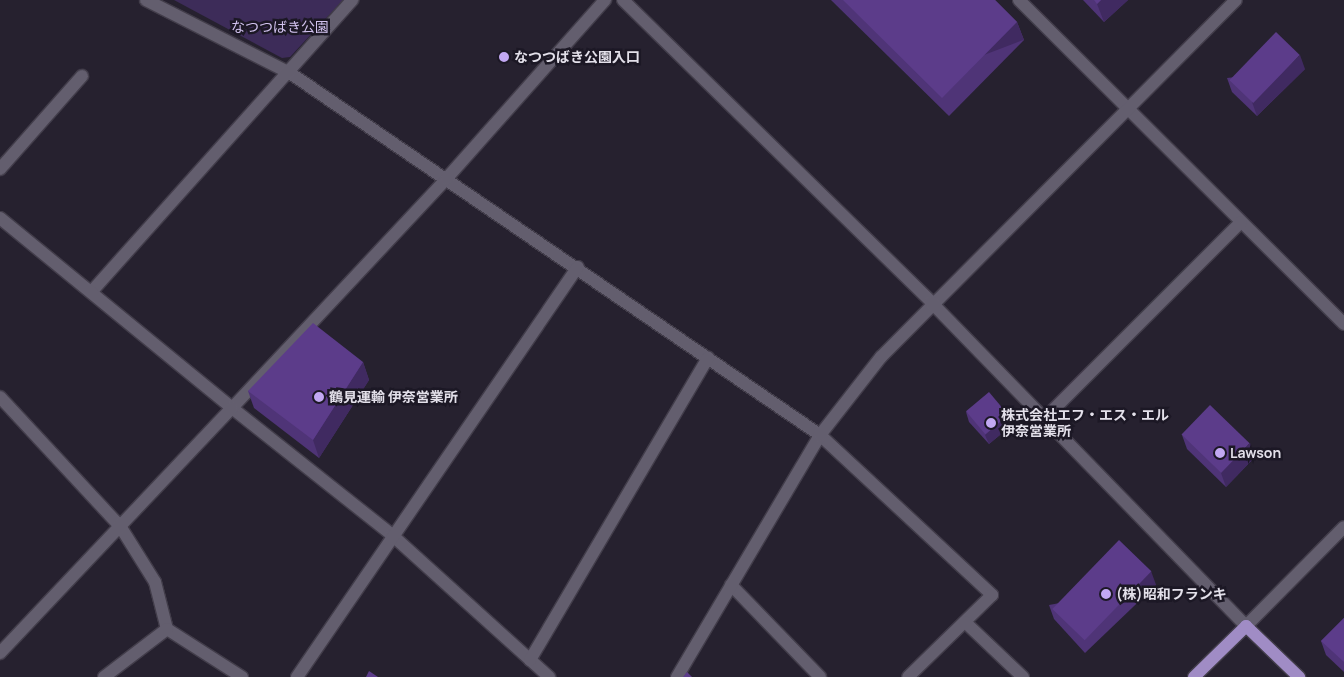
<!DOCTYPE html>
<meta charset="utf-8">
<style>
body{margin:0}
#map{position:relative;width:1344px;height:677px;overflow:hidden;background:#26212f;font-family:Manrope,"Noto Sans JP",sans-serif}
div>[style]{position:absolute}
.green>*{inset:0;background:#3d2c59}
.roads{filter:drop-shadow(1px 0 #423d4a) drop-shadow(-1px 0 #423d4a) drop-shadow(0 1px #423d4a) drop-shadow(0 -1px #423d4a)}
.street>*{height:12px;margin:-6px;padding:0 6px;transform-origin:6px;border-radius:6px;background:#635e6e}
.secondary>*{height:12px;margin:-6px;padding:0 6px;transform-origin:6px;border-radius:6px;background:#635e6e}
.primary>*{height:12px;margin:-6px;padding:0 6px;transform-origin:6px;border-radius:6px;background:#a08cc5}
.wall>*{inset:0;background:#4f3477}
.shaded-wall>*{inset:0;background:#402a61;transform-origin:0 0}
.building>*{inset:0;background:#5c3c8a;transform-origin:0 0}
.dots>*{width:14px;height:14px;translate:-50% -50%;box-sizing:border-box;border:2px solid #1c1825;border-radius:50%}
span{translate:-50% -50%;white-space:nowrap;text-align:center;line-height:1.15;-webkit-text-stroke:5px #1c1825;paint-order:stroke}
.park-label{font-size:14px;color:#d1c2ee}
.poi-label{font-size:14px;color:#e3e0ea;font-weight:700}
.left{translate:0 -50%;text-align:left}
</style>
<div id="map">
<div class="green">
<div style="clip-path:polygon(174px 0,343px 0,290px 57px,282px 58px)"></div>
</div>
<div class="roads">
<div class="street">
<div style="left:146px;top:0;width:161px;rotate:26.9deg"></div>
<div style="left:290px;top:73px;width:642px;rotate:34.33deg"></div>
<div style="left:820px;top:435px;width:235px;rotate:42.9deg"></div>
<div style="left:992px;top:595px;width:117px;rotate:135.7deg"></div>
<div style="left:1019px;top:0;width:459px;rotate:44.9deg"></div>
<div style="left:0;top:169px;width:124px;rotate:-48.6deg"></div>
<div style="left:93px;top:290px;width:389px;rotate:-48.2deg"></div>
<div style="left:0;top:397px;width:176px;rotate:47.1deg"></div>
<div style="left:120px;top:526px;width:66px;rotate:58deg"></div>
<div style="left:155px;top:582px;width:49px;rotate:75.7deg"></div>
<div style="left:167px;top:629px;width:89px;rotate:32.6deg"></div>
<div style="left:232px;top:408px;width:204px;rotate:38.4deg"></div>
<div style="left:392px;top:535px;width:212px;rotate:42.1deg"></div>
<div style="left:1045px;top:418px;width:277px;rotate:-45deg"></div>
<div style="left:731px;top:585px;width:128px;rotate:45.9deg"></div>
<div style="left:965px;top:622px;width:80px;rotate:43.5deg"></div>
<div style="left:530px;top:660px;width:351px;rotate:-59.5deg"></div>
<div style="left:104px;top:677px;width:79px;rotate:-37.3deg"></div>
<div style="left:297px;top:677px;width:497px;rotate:-55.6deg"></div>
<div style="left:677px;top:677px;width:281px;rotate:-59.4deg"></div>
<div style="left:820px;top:435px;width:99px;rotate:-52deg"></div>
<div style="left:881px;top:357px;width:503px;rotate:-45.16deg"></div>
</div>
<div class="secondary">
<div style="left:623px;top:0;width:431px;rotate:44.4deg"></div>
<div style="left:931px;top:302px;width:452px;rotate:45.8deg"></div>
<div style="left:1246px;top:626px;width:139px;rotate:-45.3deg"></div>
<div style="left:0;top:218px;width:300px;rotate:39.3deg"></div>
<div style="left:232px;top:408px;width:315px;rotate:-46.9deg"></div>
<div style="left:447px;top:178px;width:238px;rotate:-48.4deg"></div>
<div style="left:0;top:653px;width:337px;rotate:-46.6deg"></div>
</div>
<div class="primary">
<div style="left:1194px;top:677px;width:73px;rotate:-44.4deg"></div>
<div style="left:1246px;top:626px;width:74px;rotate:43.9deg"></div>
</div>
</div>
<div class="wall">
<div style="clip-path:polygon(831px 0,995px 0,1017px 22px,1024px 40px,949px 116px)"></div>
<div style="clip-path:polygon(1083px 0,1128px 0,1104px 22px)"></div>
<div style="clip-path:polygon(1305px 69px,1257px 116px,1232px 92px,1227px 78px)"></div>
<div style="clip-path:polygon(363px 362px,369px 380px,319px 458px,254px 408px,248px 391px)"></div>
<div style="clip-path:polygon(966px 412px,1012px 425px,989px 444px,969px 422px)"></div>
<div style="clip-path:polygon(1182px 435px,1255px 457px,1226px 487px,1187px 449px)"></div>
<div style="clip-path:polygon(1156px 585px,1085px 653px,1054px 619px,1049px 605px)"></div>
<div style="clip-path:polygon(1344px 618px,1344px 672px,1326px 655px,1321px 641px)"></div>
</div>
<div class="shaded-wall">
<div style="clip-path:polygon(1101px 0,1128px 0,1104px 22px,1097px 4px)"></div>
<div style="left:1017px;top:22px;width:19px;height:107px;rotate:69deg"></div>
<div style="clip-path:polygon(1300px 55px,1305px 69px,1257px 116px,1252px 102px)"></div>
<div style="clip-path:polygon(363px 362px,369px 380px,319px 458px,313px 440px)"></div>
<div style="clip-path:polygon(1008px 415px,1012px 425px,989px 444px,985px 435px)"></div>
<div style="clip-path:polygon(1250px 443px,1255px 457px,1226px 487px,1221px 473px)"></div>
<div style="left:1151px;top:571px;width:15px;height:98px;rotate:70deg"></div>
</div>
<div class="building">
<div style="clip-path:polygon(843px 0,995px 0,1017px 22px,942px 98px)"></div>
<div style="clip-path:polygon(1094px 0,1101px 0,1097px 4px)"></div>
<div style="left:1276px;top:32px;width:33px;height:67px;rotate:44deg"></div>
<div style="clip-path:polygon(313px 323px,363px 362px,313px 440px,248px 391px)"></div>
<div style="left:989px;top:392px;width:30px;height:30px;rotate:50deg"></div>
<div style="left:1210px;top:405px;width:55px;height:41px;rotate:44deg"></div>
<div style="left:1119px;top:540px;width:45px;height:96px;rotate:44deg"></div>
<div style="clip-path:polygon(1344px 618px,1344px 662px,1321px 641px)"></div>
<div style="clip-path:polygon(369px 671px,378px 677px,366px 677px)"></div>
<div style="clip-path:polygon(687px 672px,692px 677px,683px 677px)"></div>
</div>
<div class="dots">
<div style="left:504px;top:57px;background:#c2a8f2"></div>
<div style="left:319px;top:397px;background:#c2a8f2"></div>
<div style="left:991px;top:423px;background:#c2a8f2"></div>
<div style="left:1220px;top:453px;background:#c2a8f2"></div>
<div style="left:1106px;top:594px;background:#c2a8f2"></div>
</div>
<div class="park-label">
<span style="left:280px;top:27px">なつつばき公園</span>
</div>
<div class="poi-label">
<span class="left" style="left:514px;top:57px">なつつばき公園入口</span>
<span class="left" style="left:329px;top:397px">鶴見運輸 伊奈営業所</span>
<span class="left" style="left:1001px;top:423px">株式会社エフ・エス・エル<br>伊奈営業所</span>
<span class="left" style="left:1230px;top:453px">Lawson</span>
<span class="left" style="left:1116px;top:594px">(株)昭和フランキ</span>
</div>
</div>
